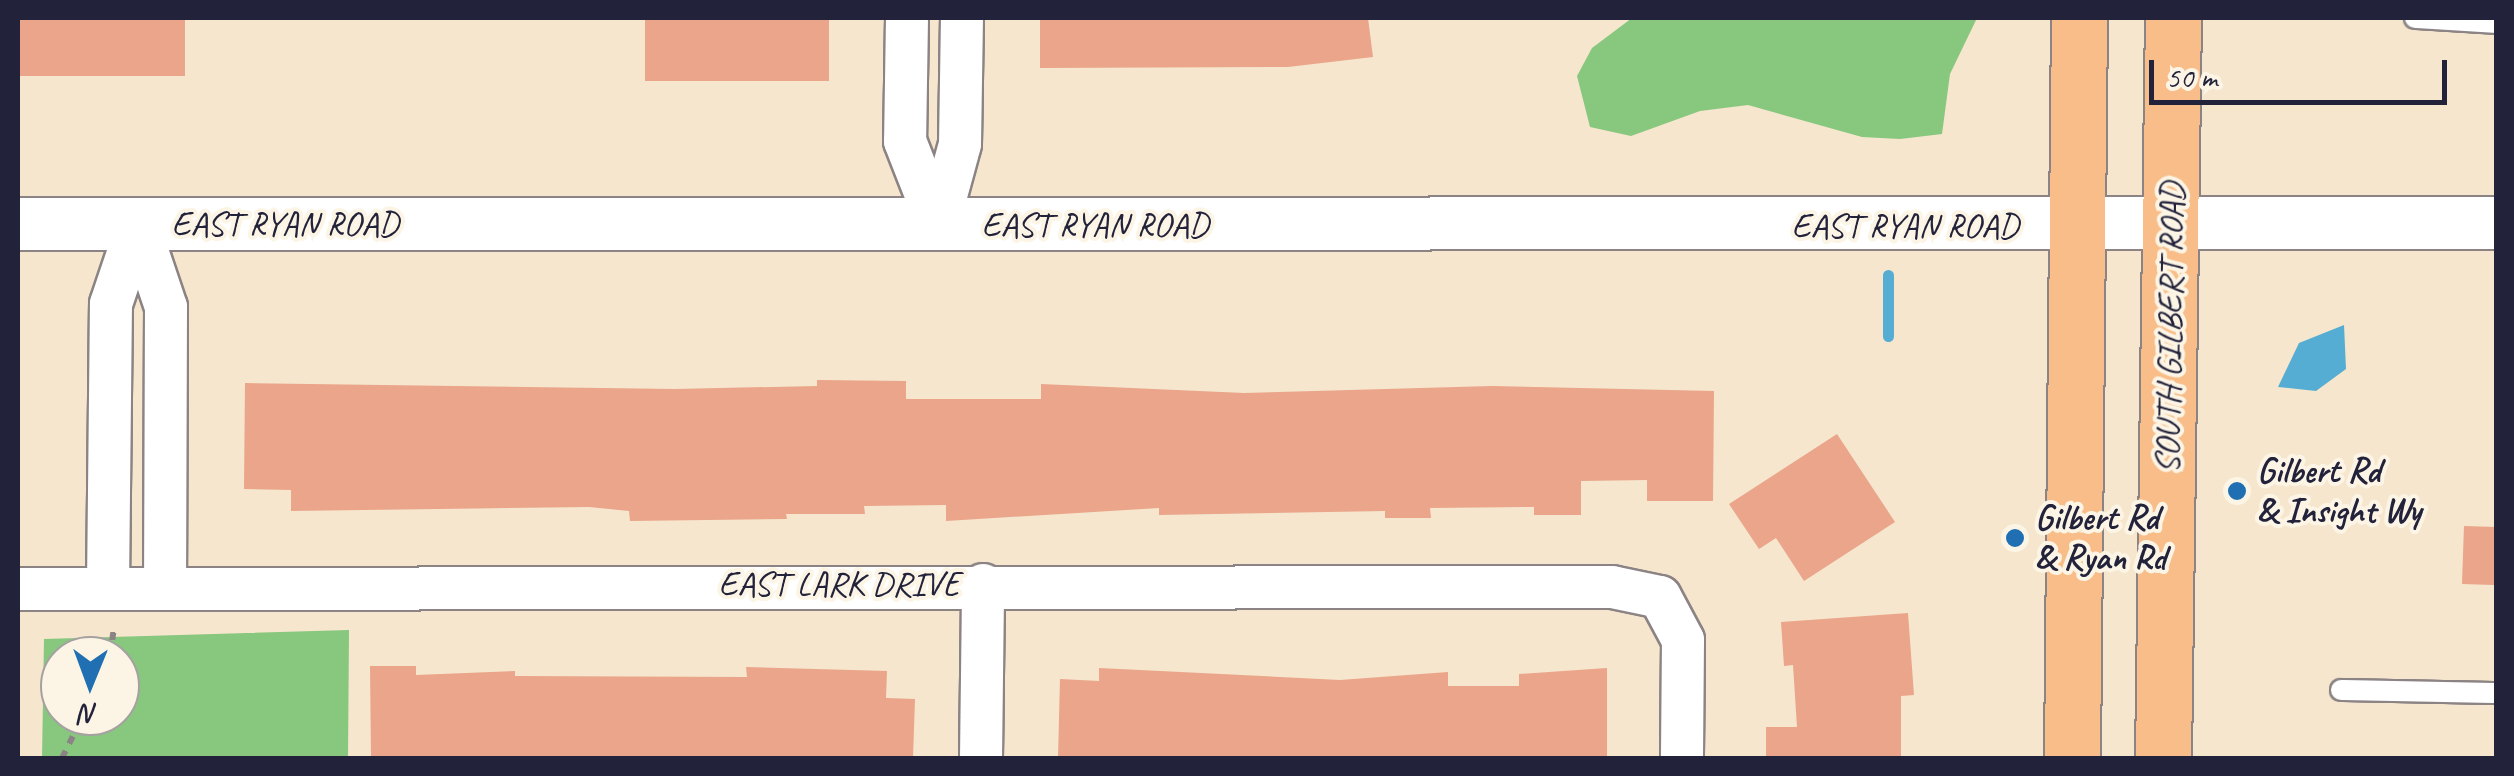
<!DOCTYPE html>
<style>
body{margin:0}
#map{position:relative;width:2514px;height:776px;overflow:hidden;background:#f5e6cd;font-family:Caveat,sans-serif}
div>[style]{position:absolute}
.green>*{inset:0;background:#87c77e}
.water>*{inset:0;background:#56add3}
.stream>*{height:11px;margin:-5.5px;padding:0 5.5px;transform-origin:5.5px;border-radius:5.5px;background:#56add3}
.building>*{inset:0;background:#eaa58a;transform-origin:0 0}
.path>*{height:6px;margin-top:-3px;transform-origin:0;background:repeating-linear-gradient(90deg,#8c8484 0 8px,transparent 0 16px)}
.roads{filter:drop-shadow(2px 0 #8c8484) drop-shadow(-2px 0 #8c8484) drop-shadow(0 2px #8c8484) drop-shadow(0 -2px #8c8484)}
.service>*{height:20px;margin:-10px;padding:0 10px;transform-origin:10px;border-radius:10px;background:#fff}
.minor>*{height:42px;margin:-21px;padding:0 21px;transform-origin:21px;border-radius:21px;background:#fff}
.tertiary>*{height:52px;margin:-26px;padding:0 26px;transform-origin:26px;border-radius:26px;background:#fff}
.primary>*{height:55px;margin:-27.5px;padding:0 27.5px;transform-origin:27.5px;border-radius:27.5px;background:#f8bd88}
.dots>*{width:28px;height:28px;translate:-50% -50%;box-sizing:border-box;border:5px solid #fcf5e5;border-radius:50%}
span{translate:-50% -50%;white-space:nowrap;text-align:center;line-height:1.15;-webkit-text-stroke:8px #fcf5e5;paint-order:stroke}
.street-label{font-size:35px;color:#22223b}
.poi-label{font-size:35px;color:#22223b;font-weight:700}
.left{translate:0 -50%;text-align:left}
.frame{position:absolute;inset:0;border:20px solid #22223b;pointer-events:none}
.north{position:absolute;left:40px;top:636px;width:100px;height:100px;box-sizing:border-box;background:#fcf5e5;border:2px solid #a5a1a1;border-radius:50%;rotate:181deg;font-size:28px;font-weight:700;line-height:40px;text-align:center;color:#22223b}
.north::after{content:'';display:block;margin:auto;width:35px;height:45px;background:#1f6fb2;clip-path:polygon(50% 0,100% 100%,50% 72%,0 100%)}
.scale{position:absolute;left:2149px;top:60px;width:298px;height:45px;box-sizing:border-box;border:5px solid #22223b;border-top:0;padding-left:12px;font-size:30px;line-height:35px;white-space:nowrap;color:#22223b;-webkit-text-stroke:8px #fcf5e5;paint-order:stroke}
</style>
<div id="map">
<div class="green">
<div style="clip-path:polygon(1632px 18px,1977px 18px,1950px 74px,1942px 134px,1900px 139px,1862px 137px,1748px 105px,1700px 111px,1631px 136px,1590px 127px,1577px 76px,1592px 48px)"></div>
<div style="clip-path:polygon(evenodd,349px 630px,348px 758px,42px 758px,44px 639px,349px 630px,60px 656px,120px 656px,120px 716px,60px 716px,60px 656px)"></div>
</div>
<div class="water">
<div style="clip-path:polygon(2344px 325px,2346px 369px,2316px 391px,2278px 387px,2299px 343px)"></div>
</div>
<div class="stream">
<div style="left:1888px;top:275px;width:61px;rotate:90deg"></div>
</div>
<div class="building">
<div style="left:18px;top:18px;width:167px;height:58px"></div>
<div style="left:645px;top:18px;width:184px;height:63px"></div>
<div style="clip-path:polygon(1040px 18px,1368px 18px,1373px 57px,1288px 67px,1040px 68px)"></div>
<div style="clip-path:polygon(817px 380px,906px 381px,906px 399px,1041px 399px,1041px 384px,1244px 393px,1492px 386px,1714px 391px,1713px 501px,1647px 501px,1647px 480px,1581px 481px,1581px 515px,1534px 515px,1534px 507px,1430px 508px,1431px 518px,1385px 518px,1385px 511px,1159px 515px,1159px 508px,946px 521px,946px 505px,864px 506px,865px 514px,786px 514px,787px 519px,630px 521px,629px 511px,589px 507px,291px 511px,291px 490px,244px 489px,245px 383px,675px 389px,817px 386px)"></div>
<div style="clip-path:polygon(1837px 434px,1895px 522px,1804px 581px,1776px 538px,1759px 549px,1729px 504px)"></div>
<div style="left:2464px;top:526px;width:32px;height:58px;rotate:2deg"></div>
<div style="clip-path:polygon(1908px 613px,1914px 695px,1901px 696px,1901px 757px,1766px 758px,1766px 727px,1797px 727px,1793px 665px,1784px 666px,1781px 622px)"></div>
<div style="clip-path:polygon(370px 666px,416px 666px,416px 675px,515px 671px,515px 676px,747px 677px,746px 667px,887px 671px,886px 698px,915px 699px,913px 758px,371px 758px)"></div>
<div style="clip-path:polygon(1099px 668px,1340px 680px,1448px 672px,1448px 686px,1519px 686px,1519px 674px,1607px 668px,1607px 758px,1058px 758px,1060px 679px,1099px 681px)"></div>
</div>
<div class="path">
<div style="left:110px;top:656px;width:29px;rotate:-82deg"></div>
<div style="left:62px;top:758px;width:47px;rotate:-63.4deg"></div>
</div>
<div class="roads">
<div class="service">
<div style="left:2415px;top:18px;width:81px;rotate:3.5deg"></div>
<div style="left:2341px;top:690px;width:155px;rotate:1.1deg"></div>
</div>
<div class="minor">
<div style="left:907px;top:18px;width:123px;rotate:90.9deg"></div>
<div style="left:905px;top:141px;width:90px;rotate:68.6deg"></div>
<div style="left:138px;top:224px;width:88px;rotate:71.4deg"></div>
<div style="left:166px;top:307px;width:281px;rotate:90.2deg"></div>
<div style="left:938px;top:225px;width:84px;rotate:-74.8deg"></div>
<div style="left:960px;top:144px;width:126px;rotate:-89.1deg"></div>
<div style="left:108px;top:588px;width:284px;rotate:-89.4deg"></div>
<div style="left:111px;top:304px;width:84px;rotate:-71.4deg"></div>
<div style="left:18px;top:589px;width:1594px;rotate:-0.07deg"></div>
<div style="left:1612px;top:587px;width:49px;rotate:11.8deg"></div>
<div style="left:1660px;top:597px;width:49px;rotate:61.9deg"></div>
<div style="left:1683px;top:640px;width:118px;rotate:90.5deg"></div>
<div style="left:981px;top:758px;width:173px;rotate:-89.3deg"></div>
</div>
<div class="tertiary">
<div style="left:18px;top:224px;width:2478px;rotate:-0.02deg"></div>
</div>
<div class="primary">
<div style="left:2072px;top:758px;width:740px;rotate:-89.46deg"></div>
<div style="left:2163px;top:758px;width:740px;rotate:-89.23deg"></div>
</div>
</div>
<div class="dots">
<div style="left:2237px;top:491px;background:#1f6fb2"></div>
<div style="left:2015px;top:538px;background:#1f6fb2"></div>
</div>
<div class="street-label">
<span style="left:285px;top:224px">EAST RYAN ROAD</span>
<span style="left:1095px;top:225px">EAST RYAN ROAD</span>
<span style="left:1905px;top:226px">EAST RYAN ROAD</span>
<span style="left:2170px;top:328px;rotate:-89deg">SOUTH GILBERT ROAD</span>
<span style="left:839px;top:584px">EAST LARK DRIVE</span>
</div>
<div class="poi-label">
<span class="left" style="left:2257px;top:491px">Gilbert Rd<br>&amp; Insight Wy</span>
<span class="left" style="left:2035px;top:538px">Gilbert Rd<br>&amp; Ryan Rd</span>
</div>
<div class="frame"></div>
<div class="north">N</div>
<div class="scale">50 m</div>
</div>
